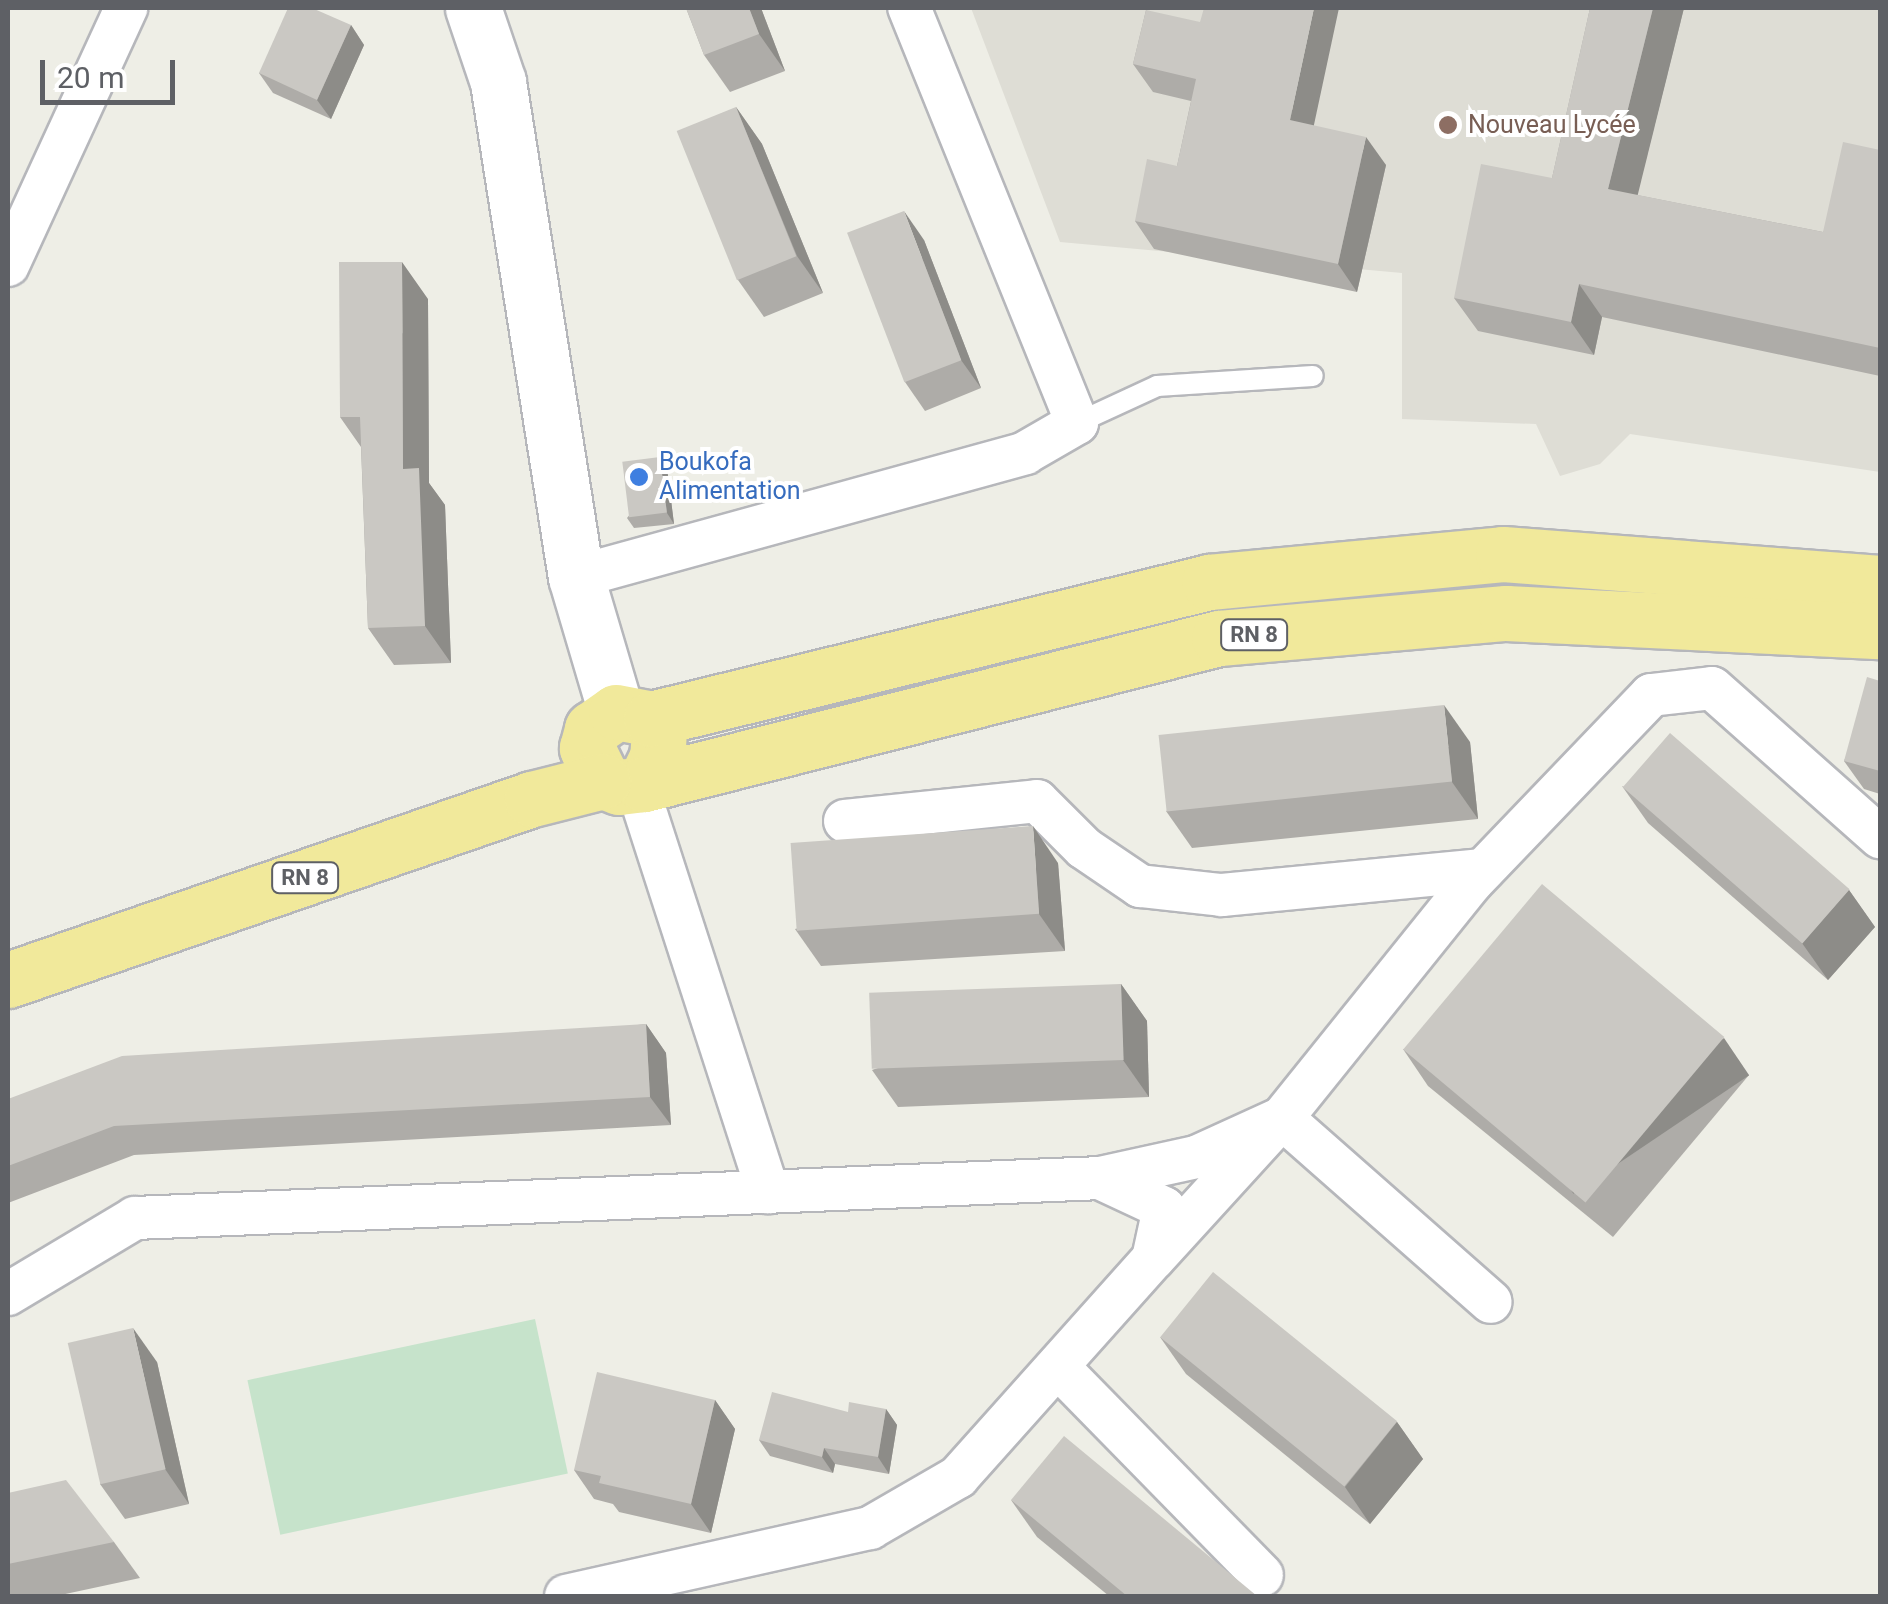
<!DOCTYPE html>
<meta charset="utf-8">
<style>
body{margin:0}
#map{position:relative;width:1888px;height:1604px;overflow:hidden;background:#eeeee6;font-family:Roboto,sans-serif}
div>[style]{position:absolute}
.education>*{inset:0;background:#deddd5}
.green>*{inset:0;background:#c6e3cb;transform-origin:0 0}
.roads{filter:drop-shadow(2px 0 #b6b7bb) drop-shadow(-2px 0 #b6b7bb) drop-shadow(0 2px #b6b7bb) drop-shadow(0 -2px #b6b7bb)}
.lane>*{height:20px;margin:-10px;padding:0 10px;transform-origin:10px;border-radius:10px;background:#fff}
.street>*{height:42px;margin:-21px;padding:0 21px;transform-origin:21px;border-radius:21px;background:#fff}
.secondary>*{height:55px;margin:-27.5px;padding:0 27.5px;transform-origin:27.5px;border-radius:27.5px;background:#fff}
.highway>*{height:55px;margin:-27.5px;padding:0 27.5px;transform-origin:27.5px;border-radius:27.5px;background:#f1e99b}
.wall>*{inset:0;background:#aeaca8}
.shaded-wall>*{inset:0;background:#8d8c88;transform-origin:0 0}
.building>*{inset:0;background:#cac8c3;transform-origin:0 0}
.dots>*{width:28px;height:28px;translate:-50% -50%;box-sizing:border-box;border:5px solid #fff;border-radius:50%}
span{translate:-50% -50%;white-space:nowrap;text-align:center;line-height:1.15;-webkit-text-stroke:8px #fff;paint-order:stroke}
.shield-label span{padding:2px 8px;background:#fff;border:2px solid;border-radius:8px;-webkit-text-stroke-width:0}
.shield-label{font-size:22px;color:#5e6065;font-weight:700}
.education-label{font-size:25px;color:#785e54}
.left{translate:0 -50%;text-align:left}
.shop-label{font-size:25px;color:#366cbe}
.frame{position:absolute;inset:0;border:10px solid #5e6065;pointer-events:none}
.scale{position:absolute;left:40px;top:60px;width:135px;height:45px;box-sizing:border-box;border:5px solid #5e6065;border-top:0;padding-left:12px;font-size:30px;line-height:35px;white-space:nowrap;color:#5e6065;-webkit-text-stroke:8px #fff;paint-order:stroke}
</style>
<div id="map">
<div class="education">
<div style="clip-path:polygon(971px 8px,1880px 8px,1880px 472px,1630px 434px,1600px 464px,1560px 476px,1536px 424px,1402px 419px,1402px 273px,1060px 242px)"></div>
</div>
<div class="green">
<div style="left:535px;top:1319px;width:158px;height:294px;rotate:78deg"></div>
</div>
<div class="roads">
<div class="lane">
<div style="left:1077px;top:423px;width:88px;rotate:-24.8deg"></div>
<div style="left:1157px;top:386px;width:156px;rotate:-3.7deg"></div>
</div>
<div class="street">
<div style="left:8px;top:265px;width:283px;rotate:-65.3deg"></div>
<div style="left:576px;top:577px;width:466px;rotate:-15.4deg"></div>
<div style="left:1025px;top:453px;width:60px;rotate:-30deg"></div>
<div style="left:1077px;top:423px;width:448px;rotate:-112deg"></div>
<div style="left:637px;top:786px;width:427px;rotate:72.1deg"></div>
<div style="left:845px;top:821px;width:193px;rotate:-5.9deg"></div>
<div style="left:1037px;top:801px;width:66px;rotate:45deg"></div>
<div style="left:1084px;top:848px;width:68px;rotate:34.2deg"></div>
<div style="left:1140px;top:886px;width:82px;rotate:6.3deg"></div>
<div style="left:1222px;top:895px;width:262px;rotate:-5.5deg"></div>
<div style="left:1154px;top:1258px;width:190px;rotate:-47.6deg"></div>
<div style="left:1282px;top:1118px;width:278px;rotate:41.4deg"></div>
<div style="left:8px;top:1294px;width:148px;rotate:-30.9deg"></div>
<div style="left:135px;top:1218px;width:966px;rotate:-2.37deg"></div>
<div style="left:1100px;top:1178px;width:98px;rotate:-12.3deg"></div>
<div style="left:1196px;top:1157px;width:94px;rotate:-24.4deg"></div>
<div style="left:1282px;top:1118px;width:300px;rotate:-51.2deg"></div>
<div style="left:1470px;top:884px;width:262px;rotate:-46.2deg"></div>
<div style="left:1651px;top:695px;width:61px;rotate:-6.5deg"></div>
<div style="left:1712px;top:688px;width:225px;rotate:41.6deg"></div>
<div style="left:1059px;top:1368px;width:290px;rotate:45.6deg"></div>
<div style="left:566px;top:1596px;width:312px;rotate:-12.6deg"></div>
<div style="left:870px;top:1528px;width:102px;rotate:-30.1deg"></div>
<div style="left:958px;top:1477px;width:292px;rotate:-48.2deg"></div>
<div style="left:1153px;top:1259px;width:52px;rotate:-77.8deg"></div>
<div style="left:1164px;top:1208px;width:71px;rotate:-154.9deg"></div>
</div>
<div class="secondary">
<div style="left:473px;top:8px;width:78px;rotate:71.3deg"></div>
<div style="left:498px;top:82px;width:501px;rotate:81.05deg"></div>
<div style="left:576px;top:577px;width:141px;rotate:73.5deg"></div>
</div>
<div class="highway">
<div style="left:651px;top:719px;width:14px;rotate:56deg"></div>
<div style="left:659px;top:731px;width:26px;rotate:94deg"></div>
<div style="left:657px;top:757px;width:30px;rotate:116deg"></div>
<div style="left:644px;top:784px;width:25px;rotate:173deg"></div>
<div style="left:619px;top:787px;width:17px;rotate:-159deg"></div>
<div style="left:603px;top:781px;width:37px;rotate:-116deg"></div>
<div style="left:587px;top:748px;width:20px;rotate:-75deg"></div>
<div style="left:592px;top:729px;width:29px;rotate:-35deg"></div>
<div style="left:616px;top:712px;width:36px;rotate:11deg"></div>
<div style="left:651px;top:719px;width:575px;rotate:-13.79deg"></div>
<div style="left:1209px;top:582px;width:295px;rotate:-5.4deg"></div>
<div style="left:1503px;top:554px;width:378px;rotate:4.4deg"></div>
<div style="left:644px;top:784px;width:593px;rotate:-14.25deg"></div>
<div style="left:1219px;top:638px;width:288px;rotate:-5deg"></div>
<div style="left:1506px;top:613px;width:374px;rotate:2.8deg"></div>
<div style="left:8px;top:980px;width:554px;rotate:-19.06deg"></div>
<div style="left:532px;top:799px;width:73px;rotate:-14.2deg"></div>
</div>
</div>
<div class="wall">
<div style="clip-path:polygon(686px 8px,761px 8px,785px 71px,730px 92px,704px 55px)"></div>
<div style="clip-path:polygon(1590px 8px,1684px 8px,1637px 195px,1823px 232px,1880px 150px,1880px 376px,1602px 317px,1594px 355px,1478px 331px,1454px 298px,1552px 178px)"></div>
<div style="clip-path:polygon(1146px 10px,1314px 126px,1386px 165px,1357px 292px,1154px 249px,1135px 221px,1177px 166px,1191px 101px,1153px 92px,1133px 64px)"></div>
<div style="clip-path:polygon(351px 25px,364px 45px,331px 119px,273px 93px,259px 73px)"></div>
<div style="clip-path:polygon(736px 107px,762px 144px,823px 293px,764px 317px,738px 280px)"></div>
<div style="clip-path:polygon(924px 240px,981px 388px,925px 411px,905px 382px)"></div>
<div style="clip-path:polygon(428px 299px,429px 483px,445px 505px,451px 663px,394px 665px,368px 628px,361px 447px,340px 417px)"></div>
<div style="clip-path:polygon(667px 468px,674px 524px,634px 528px,627px 518px)"></div>
<div style="clip-path:polygon(1880px 681px,1880px 794px,1864px 789px,1844px 761px)"></div>
<div style="clip-path:polygon(1470px 742px,1478px 819px,1192px 848px,1166px 811px)"></div>
<div style="clip-path:polygon(1622px 786px,1849px 890px,1875px 927px,1828px 980px,1648px 823px)"></div>
<div style="clip-path:polygon(1058px 863px,1065px 951px,821px 966px,795px 929px)"></div>
<div style="clip-path:polygon(1121px 984px,1147px 1021px,1149px 1097px,898px 1107px,872px 1070px)"></div>
<div style="clip-path:polygon(646px 1024px,666px 1053px,671px 1125px,134px 1155px,8px 1203px,8px 1099px)"></div>
<div style="clip-path:polygon(1403px 1049px,1749px 1075px,1613px 1237px,1428px 1086px)"></div>
<div style="clip-path:polygon(1160px 1337px,1397px 1422px,1423px 1459px,1370px 1524px,1186px 1374px)"></div>
<div style="clip-path:polygon(157px 1362px,189px 1504px,125px 1519px,100px 1484px)"></div>
<div style="clip-path:polygon(715px 1400px,735px 1429px,711px 1533px,619px 1512px,613px 1504px,594px 1499px,574px 1470px)"></div>
<div style="clip-path:polygon(886px 1409px,897px 1425px,889px 1474px,835px 1464px,833px 1473px,770px 1456px,759px 1440px,848px 1412px)"></div>
<div style="clip-path:polygon(8px 1493px,114px 1542px,140px 1578px,56px 1596px,8px 1596px)"></div>
<div style="clip-path:polygon(1011px 1500px,1257px 1596px,1109px 1596px,1037px 1537px)"></div>
</div>
<div class="shaded-wall">
<div style="clip-path:polygon(749px 8px,761px 8px,785px 71px,759px 34px)"></div>
<div style="clip-path:polygon(1314px 8px,1339px 8px,1309px 148px,1290px 120px)"></div>
<div style="clip-path:polygon(1653px 8px,1684px 8px,1631px 222px,1608px 189px)"></div>
<div style="clip-path:polygon(351px 25px,364px 45px,331px 119px,317px 100px)"></div>
<div style="clip-path:polygon(736px 107px,762px 144px,823px 293px,797px 256px)"></div>
<div style="clip-path:polygon(1366px 137px,1386px 165px,1357px 292px,1338px 264px)"></div>
<div style="clip-path:polygon(904px 211px,924px 240px,981px 388px,961px 360px)"></div>
<div style="clip-path:polygon(402px 262px,428px 299px,429px 483px,445px 505px,451px 663px,425px 626px,403px 469px)"></div>
<div style="clip-path:polygon(1579px 284px,1602px 317px,1594px 355px,1571px 322px)"></div>
<div style="clip-path:polygon(660px 457px,667px 468px,674px 524px,667px 513px)"></div>
<div style="clip-path:polygon(1444px 705px,1470px 742px,1478px 819px,1452px 782px)"></div>
<div style="clip-path:polygon(1033px 826px,1058px 863px,1065px 951px,1039px 914px)"></div>
<div style="clip-path:polygon(1849px 890px,1875px 927px,1828px 980px,1802px 943px)"></div>
<div style="clip-path:polygon(1121px 984px,1147px 1021px,1149px 1097px,1123px 1060px)"></div>
<div style="clip-path:polygon(646px 1024px,666px 1053px,671px 1125px,650px 1097px)"></div>
<div style="left:1724px;top:1038px;width:45px;height:212px;rotate:56deg"></div>
<div style="clip-path:polygon(133px 1328px,157px 1362px,189px 1504px,165px 1469px)"></div>
<div style="clip-path:polygon(715px 1400px,735px 1429px,711px 1533px,691px 1504px)"></div>
<div style="clip-path:polygon(886px 1409px,897px 1425px,889px 1474px,878px 1457px)"></div>
<div style="clip-path:polygon(1397px 1422px,1423px 1459px,1370px 1524px,1345px 1487px)"></div>
<div style="clip-path:polygon(824px 1448px,835px 1464px,833px 1473px,822px 1457px)"></div>
</div>
<div class="building">
<div style="clip-path:polygon(288px 8px,312px 8px,351px 25px,317px 100px,259px 73px)"></div>
<div style="clip-path:polygon(686px 8px,749px 8px,759px 34px,704px 55px)"></div>
<div style="clip-path:polygon(1204px 8px,1314px 8px,1290px 120px,1366px 137px,1338px 264px,1135px 221px,1147px 159px,1177px 166px,1196px 79px,1133px 64px,1146px 10px,1200px 22px)"></div>
<div style="clip-path:polygon(1590px 8px,1653px 8px,1608px 189px,1823px 232px,1843px 142px,1880px 150px,1880px 348px,1579px 284px,1571px 322px,1454px 298px,1481px 164px,1552px 178px)"></div>
<div style="left:736px;top:107px;width:161px;height:64px;rotate:68deg"></div>
<div style="left:904px;top:211px;width:160px;height:61px;rotate:69deg"></div>
<div style="clip-path:polygon(339px 262px,402px 262px,403px 469px,419px 468px,425px 626px,368px 628px,360px 417px,340px 417px)"></div>
<div style="left:660px;top:457px;width:56px;height:38px;rotate:83deg"></div>
<div style="clip-path:polygon(1867px 677px,1880px 681px,1880px 771px,1844px 761px)"></div>
<div style="left:1444px;top:705px;width:77px;height:287px;rotate:84deg"></div>
<div style="left:1670px;top:733px;width:238px;height:72px;rotate:41deg"></div>
<div style="left:1033px;top:826px;width:88px;height:243px;rotate:86deg"></div>
<div style="left:1542px;top:884px;width:238px;height:216px;rotate:40deg"></div>
<div style="left:1121px;top:984px;width:76px;height:252px;rotate:88deg"></div>
<div style="clip-path:polygon(646px 1024px,650px 1097px,114px 1126px,8px 1166px,8px 1099px,122px 1056px)"></div>
<div style="left:1213px;top:1272px;width:237px;height:84px;rotate:39deg"></div>
<div style="left:133px;top:1328px;width:145px;height:67px;rotate:77deg"></div>
<div style="clip-path:polygon(597px 1372px,715px 1400px,691px 1504px,599px 1483px,601px 1476px,574px 1470px)"></div>
<div style="clip-path:polygon(772px 1392px,848px 1412px,849px 1402px,886px 1409px,878px 1457px,824px 1448px,822px 1457px,759px 1440px)"></div>
<div style="clip-path:polygon(1064px 1436px,1257px 1596px,1127px 1596px,1011px 1500px)"></div>
<div style="clip-path:polygon(66px 1480px,114px 1542px,8px 1564px,8px 1493px)"></div>
</div>
<div class="dots">
<div style="left:1448px;top:125px;background:#8d6e63"></div>
<div style="left:639px;top:477px;background:#3f7fe0"></div>
</div>
<div class="shield-label">
<span style="left:1254px;top:635px">RN 8</span>
<span style="left:305px;top:878px">RN 8</span>
</div>
<div class="education-label">
<span class="left" style="left:1468px;top:125px">Nouveau Lycée</span>
</div>
<div class="shop-label">
<span class="left" style="left:659px;top:477px">Boukofa<br>Alimentation</span>
</div>
<div class="frame"></div>
<div class="scale">20 m</div>
</div>
